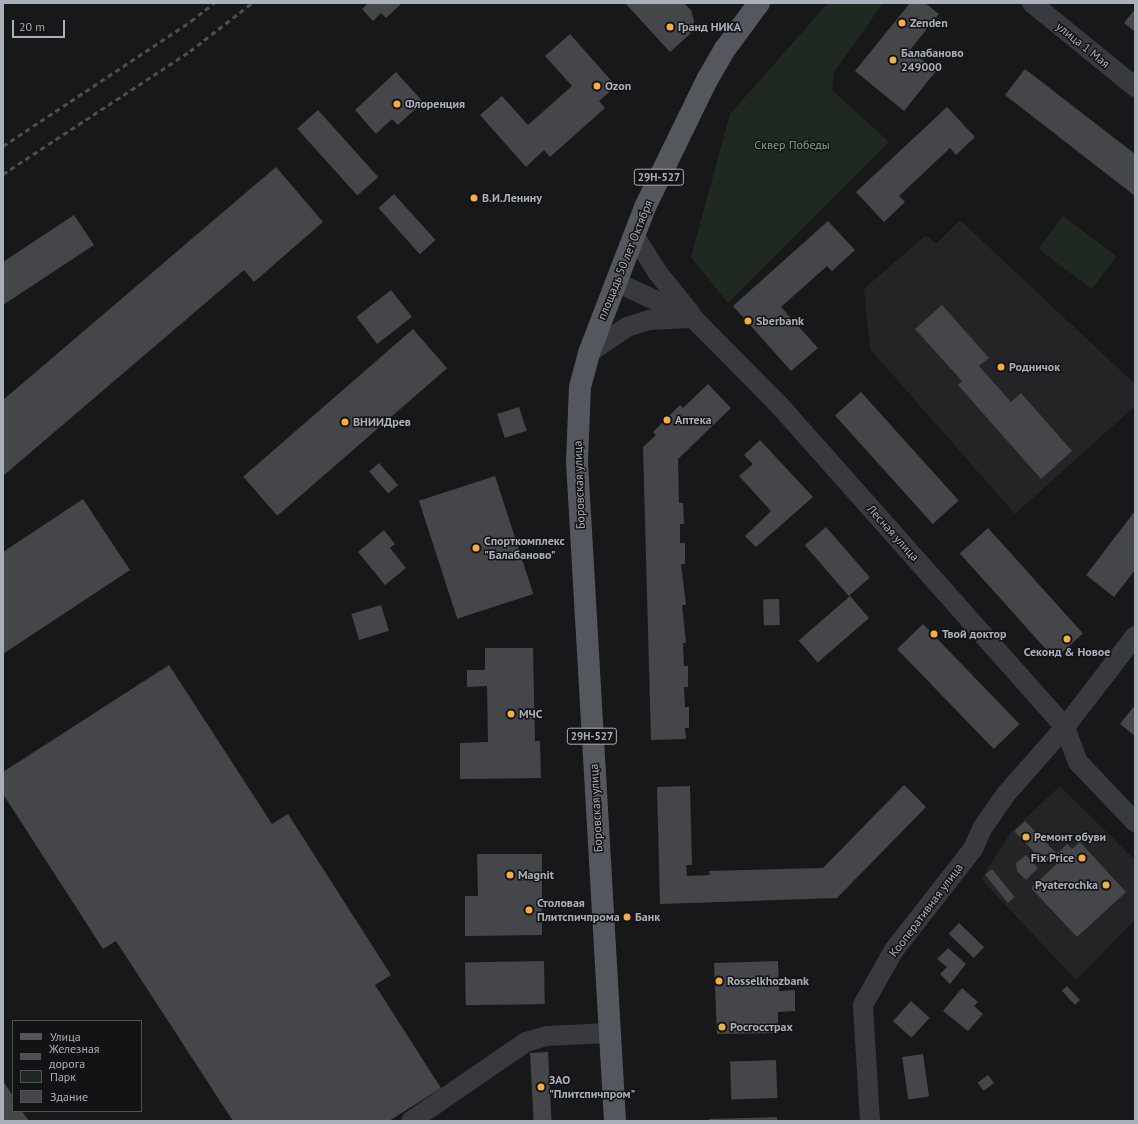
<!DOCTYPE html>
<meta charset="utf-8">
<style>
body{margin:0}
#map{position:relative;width:1138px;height:1124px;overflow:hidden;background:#18181a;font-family:"PT Sans",sans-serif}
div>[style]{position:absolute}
.built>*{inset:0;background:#242427}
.green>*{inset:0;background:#202921;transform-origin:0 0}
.building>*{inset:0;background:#44464a;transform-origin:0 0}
.street>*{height:20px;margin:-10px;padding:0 10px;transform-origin:10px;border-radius:10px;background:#393a3f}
.primary>*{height:22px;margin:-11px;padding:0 11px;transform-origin:11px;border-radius:11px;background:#55575e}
.rail>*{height:3px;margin-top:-1.5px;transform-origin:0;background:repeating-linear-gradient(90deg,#4c4e54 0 5px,transparent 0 9px)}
.dots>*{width:11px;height:11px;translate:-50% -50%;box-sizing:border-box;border:2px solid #131315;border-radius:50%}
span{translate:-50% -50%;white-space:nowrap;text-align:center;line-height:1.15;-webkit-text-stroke:3px #131315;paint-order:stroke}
.shield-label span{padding:1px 3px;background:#131315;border:1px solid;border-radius:3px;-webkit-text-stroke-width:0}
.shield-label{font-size:11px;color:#aab0ba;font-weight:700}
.poi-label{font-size:12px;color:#aab0ba;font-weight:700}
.left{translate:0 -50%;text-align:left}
.right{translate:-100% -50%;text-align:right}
.street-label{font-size:12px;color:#aab0ba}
.park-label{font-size:12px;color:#81a583}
.frame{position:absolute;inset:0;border:4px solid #aab0ba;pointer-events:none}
.legend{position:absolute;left:12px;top:1020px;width:130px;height:92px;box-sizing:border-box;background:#131315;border:1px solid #4f5257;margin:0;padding:5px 7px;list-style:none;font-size:12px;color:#aab0ba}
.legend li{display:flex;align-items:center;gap:8px;height:20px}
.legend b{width:20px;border:1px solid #4f5257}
.scale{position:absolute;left:12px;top:20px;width:53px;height:18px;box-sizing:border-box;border:2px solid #aab0ba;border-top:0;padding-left:5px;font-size:12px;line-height:14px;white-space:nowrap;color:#aab0ba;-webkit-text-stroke:3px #131315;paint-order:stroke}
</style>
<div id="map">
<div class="built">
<div style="clip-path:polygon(960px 220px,1135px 384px,1135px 406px,1015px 514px,870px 349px,864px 289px,926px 235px,936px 244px)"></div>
<div style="clip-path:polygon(1060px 786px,1135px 860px,1135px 920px,1076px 980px,981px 879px,1011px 832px)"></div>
</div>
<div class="green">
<div style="clip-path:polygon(828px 3px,883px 3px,834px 72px,832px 90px,889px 142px,728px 303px,691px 257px,730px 114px)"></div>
<div style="left:1063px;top:216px;width:67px;height:41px;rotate:37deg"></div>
</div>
<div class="building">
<div style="clip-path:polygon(368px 3px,402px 3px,386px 18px,381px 13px,373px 21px,362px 9px)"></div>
<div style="clip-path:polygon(625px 3px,684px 3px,691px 10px,694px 21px,691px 33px,670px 52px)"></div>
<div style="clip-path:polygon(910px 3px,925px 3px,939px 14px,910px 50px,936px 71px,904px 111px,855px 71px)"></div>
<div style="clip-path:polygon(1135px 9px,1135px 32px,1124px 23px)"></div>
<div style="clip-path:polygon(570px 34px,616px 86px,599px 101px,605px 108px,550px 157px,544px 150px,526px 167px,480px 115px,502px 96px,528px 125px,572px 86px,545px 56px)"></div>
<div style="clip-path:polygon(1025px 69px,1135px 154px,1135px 196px,1005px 95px)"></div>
<div style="clip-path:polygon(396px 72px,423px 102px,398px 125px,392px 119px,376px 134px,355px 110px)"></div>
<div style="clip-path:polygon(947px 107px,975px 137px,956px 155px,950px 148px,899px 196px,905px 202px,884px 222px,856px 192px)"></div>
<div style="left:318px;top:110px;width:90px;height:28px;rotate:48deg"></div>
<div style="clip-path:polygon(276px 167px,323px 222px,254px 282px,244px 270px,3px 476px,3px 400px)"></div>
<div style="left:394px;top:194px;width:62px;height:21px;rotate:48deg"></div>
<div style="clip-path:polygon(74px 215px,94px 245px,3px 305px,3px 262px)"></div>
<div style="clip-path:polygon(828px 221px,855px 250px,832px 271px,827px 266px,781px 307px,818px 348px,791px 371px,733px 306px)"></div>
<div style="left:391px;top:290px;width:34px;height:44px;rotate:52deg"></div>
<div style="clip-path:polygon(942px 305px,989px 358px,979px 366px,1011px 402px,1021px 393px,1072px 451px,1041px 479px,958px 385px,962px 381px,915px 329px)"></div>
<div style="left:413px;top:329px;width:52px;height:225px;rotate:49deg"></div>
<div style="clip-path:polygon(708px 384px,731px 408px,678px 459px,679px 503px,683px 503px,684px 524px,680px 524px,680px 543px,685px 543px,685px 564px,681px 564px,686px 605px,682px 605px,686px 643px,683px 643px,684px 666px,688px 666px,688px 687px,684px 687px,685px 707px,689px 707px,689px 728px,685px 728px,686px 739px,651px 740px,643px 447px,656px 435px,653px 432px,680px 405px,683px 408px)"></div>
<div style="left:861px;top:392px;width:146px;height:35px;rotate:48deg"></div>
<div style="left:519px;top:407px;width:25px;height:23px;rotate:72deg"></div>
<div style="clip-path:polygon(760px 440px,813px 497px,756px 547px,745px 536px,771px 511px,739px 476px,753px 464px,744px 455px)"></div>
<div style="left:379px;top:463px;width:29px;height:13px;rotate:49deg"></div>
<div style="left:495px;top:476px;width:124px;height:80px;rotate:72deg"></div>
<div style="clip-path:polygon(83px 499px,130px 570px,3px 654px,3px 552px)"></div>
<div style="clip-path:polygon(1135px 511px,1135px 570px,1114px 597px,1086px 575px)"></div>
<div style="left:826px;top:527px;width:67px;height:28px;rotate:49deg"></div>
<div style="left:988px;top:528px;width:142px;height:38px;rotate:48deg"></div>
<div style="clip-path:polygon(384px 530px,395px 544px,390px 548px,406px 568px,385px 585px,358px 552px)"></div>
<div style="left:850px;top:596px;width:29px;height:68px;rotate:49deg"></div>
<div style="left:779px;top:599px;width:26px;height:16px;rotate:88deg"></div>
<div style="left:381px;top:605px;width:27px;height:31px;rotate:73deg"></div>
<div style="left:923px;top:624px;width:139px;height:36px;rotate:46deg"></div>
<div style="clip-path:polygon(485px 648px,533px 648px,535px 741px,540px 741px,541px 778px,460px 779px,460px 743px,488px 742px,487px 686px,467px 687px,467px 670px,485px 670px)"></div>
<div style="clip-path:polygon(169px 665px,272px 824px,288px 814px,391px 975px,375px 985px,441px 1088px,389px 1121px,233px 1121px,116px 941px,103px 949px,3px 794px,3px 772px)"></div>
<div style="clip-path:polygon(1135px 705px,1135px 736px,1120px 724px)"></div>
<div style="clip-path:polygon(904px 785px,926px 807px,837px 898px,660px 904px,657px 787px,690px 786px,692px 865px,686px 865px,687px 876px,710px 875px,709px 871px,823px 868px)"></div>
<div style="left:1025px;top:821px;width:45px;height:15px;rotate:46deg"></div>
<div style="clip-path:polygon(1080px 842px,1126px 892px,1077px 937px,1031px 888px,1062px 859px,1057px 854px,1067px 844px,1072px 849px)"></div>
<div style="clip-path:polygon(477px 854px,542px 854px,542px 935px,465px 936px,465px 896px,478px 896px)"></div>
<div style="clip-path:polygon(1026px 855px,1038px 868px,1026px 880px,1017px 871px,1016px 863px)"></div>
<div style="left:992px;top:869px;width:36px;height:9px;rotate:51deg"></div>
<div style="left:959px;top:923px;width:35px;height:15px;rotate:44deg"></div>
<div style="clip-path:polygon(948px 948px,966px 964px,950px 984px,940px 974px,947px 967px,937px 959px)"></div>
<div style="left:544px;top:961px;width:43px;height:79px;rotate:89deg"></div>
<div style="clip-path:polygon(778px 961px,779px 991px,795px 990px,795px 1011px,778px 1012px,778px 1033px,717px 1034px,714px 963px)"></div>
<div style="left:1067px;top:986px;width:19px;height:7px;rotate:47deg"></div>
<div style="clip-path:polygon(962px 988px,978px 1002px,974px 1006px,983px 1014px,968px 1031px,943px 1011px)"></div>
<div style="left:911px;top:1001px;width:25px;height:27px;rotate:42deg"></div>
<div style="left:548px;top:1052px;width:69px;height:18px;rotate:87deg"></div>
<div style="left:923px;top:1054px;width:43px;height:21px;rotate:82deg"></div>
<div style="left:776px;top:1060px;width:38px;height:46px;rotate:88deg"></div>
<div style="left:988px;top:1075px;width:10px;height:13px;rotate:53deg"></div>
<div style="clip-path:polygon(3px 1081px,13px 1096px,13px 1111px,22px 1111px,29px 1121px,3px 1121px)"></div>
<div style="clip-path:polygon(777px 1117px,777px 1121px,709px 1121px,709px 1119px)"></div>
</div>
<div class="street">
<div style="left:1032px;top:3px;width:133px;rotate:39.2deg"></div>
<div style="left:634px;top:235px;width:45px;rotate:57.7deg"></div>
<div style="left:658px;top:273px;width:53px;rotate:51.2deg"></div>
<div style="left:616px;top:282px;width:85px;rotate:25.1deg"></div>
<div style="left:693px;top:318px;width:124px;rotate:45.3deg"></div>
<div style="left:780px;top:406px;width:429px;rotate:48.4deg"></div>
<div style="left:1065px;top:727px;width:37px;rotate:70deg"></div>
<div style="left:1078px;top:762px;width:83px;rotate:46.5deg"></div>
<div style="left:589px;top:353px;width:46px;rotate:-34.4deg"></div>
<div style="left:627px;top:327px;width:23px;rotate:-18deg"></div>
<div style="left:649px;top:320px;width:42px;rotate:-2.7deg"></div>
<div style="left:411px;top:1121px;width:140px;rotate:-34.5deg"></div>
<div style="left:526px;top:1042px;width:22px;rotate:-16deg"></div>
<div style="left:547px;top:1036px;width:62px;rotate:-2.8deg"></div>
<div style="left:870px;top:1121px;width:116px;rotate:-93.5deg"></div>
<div style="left:863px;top:1005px;width:63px;rotate:-60.6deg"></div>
<div style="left:894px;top:950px;width:128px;rotate:-52deg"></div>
<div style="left:973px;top:849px;width:24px;rotate:-66deg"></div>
<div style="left:983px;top:827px;width:40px;rotate:-55.1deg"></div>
<div style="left:1006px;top:794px;width:89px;rotate:-48.6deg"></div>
<div style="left:1065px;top:727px;width:115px;rotate:-52.4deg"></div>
</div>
<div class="primary">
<div style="left:615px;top:1121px;width:661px;rotate:-93.3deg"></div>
<div style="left:577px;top:461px;width:74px;rotate:-87.7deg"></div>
<div style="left:580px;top:387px;width:35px;rotate:-75deg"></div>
<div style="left:589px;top:353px;width:156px;rotate:-69deg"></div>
<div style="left:645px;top:207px;width:141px;rotate:-64deg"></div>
<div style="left:707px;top:80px;width:36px;rotate:-60deg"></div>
<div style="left:725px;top:49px;width:57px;rotate:-53.5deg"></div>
</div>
<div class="rail">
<div style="left:3px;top:146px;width:226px;rotate:-33.6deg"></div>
<div style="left:191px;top:21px;width:29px;rotate:-38deg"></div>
<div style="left:3px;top:174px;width:224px;rotate:-33.3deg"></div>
<div style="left:190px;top:51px;width:78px;rotate:-37.7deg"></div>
</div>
<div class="dots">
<div style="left:902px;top:23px;background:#f4b037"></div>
<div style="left:670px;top:27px;background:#f4b037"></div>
<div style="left:893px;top:60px;background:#f4b037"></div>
<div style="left:597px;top:86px;background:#f4b037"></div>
<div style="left:397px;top:104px;background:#f4b037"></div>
<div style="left:474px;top:198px;background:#f4b037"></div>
<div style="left:748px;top:321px;background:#f4b037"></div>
<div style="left:1001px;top:367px;background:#f4b037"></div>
<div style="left:667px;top:420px;background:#f4b037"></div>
<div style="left:345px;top:422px;background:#f4b037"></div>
<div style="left:476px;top:548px;background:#f4b037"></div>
<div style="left:934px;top:634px;background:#f4b037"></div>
<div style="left:1067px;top:639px;background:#f4b037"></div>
<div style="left:511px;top:714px;background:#f4b037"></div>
<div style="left:1026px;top:837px;background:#f4b037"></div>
<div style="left:1082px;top:858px;background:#f4b037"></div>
<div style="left:510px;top:875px;background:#f4b037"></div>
<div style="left:1106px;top:885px;background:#f4b037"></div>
<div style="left:529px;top:910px;background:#f4b037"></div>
<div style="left:627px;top:917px;background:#f4b037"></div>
<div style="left:719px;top:981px;background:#f4b037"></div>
<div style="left:722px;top:1027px;background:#f4b037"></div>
<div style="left:541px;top:1087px;background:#f4b037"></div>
</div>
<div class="shield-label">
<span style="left:659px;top:177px">29Н-527</span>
<span style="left:592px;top:736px">29Н-527</span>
</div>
<div class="poi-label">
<span class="left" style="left:910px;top:23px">Zenden</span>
<span class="left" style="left:678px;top:27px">Гранд НИКА</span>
<span class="left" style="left:901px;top:60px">Балабаново<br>249000</span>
<span class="left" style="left:605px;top:86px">Ozon</span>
<span class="left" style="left:405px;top:104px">Флоренция</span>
<span class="left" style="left:482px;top:198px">В.И.Ленину</span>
<span class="left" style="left:756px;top:321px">Sberbank</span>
<span class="left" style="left:1009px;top:367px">Родничок</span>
<span class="left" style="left:675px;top:420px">Аптека</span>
<span class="left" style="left:353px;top:422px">ВНИИДрев</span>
<span class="left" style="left:484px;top:548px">Спорткомплекс<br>"Балабаново"</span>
<span class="left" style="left:942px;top:634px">Твой доктор</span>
<span style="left:1067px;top:652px">Секонд &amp; Новое</span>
<span class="left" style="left:519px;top:714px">МЧС</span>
<span class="left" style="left:1034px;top:837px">Ремонт обуви</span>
<span class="right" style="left:1074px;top:858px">Fix Price</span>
<span class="left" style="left:518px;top:875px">Magnit</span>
<span class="right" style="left:1098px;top:885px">Pyaterochka</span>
<span class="left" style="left:537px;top:910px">Столовая<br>Плитспичпрома</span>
<span class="left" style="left:635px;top:917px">Банк</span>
<span class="left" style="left:727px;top:981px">Rosselkhozbank</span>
<span class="left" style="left:730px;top:1027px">Росгосстрах</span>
<span class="left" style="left:549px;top:1087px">ЗАО<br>"Плитспичпром"</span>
</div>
<div class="street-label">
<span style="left:1083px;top:45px;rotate:39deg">улица 1 Мая</span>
<span style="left:625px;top:260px;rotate:-68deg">площадь 50 лет Октября</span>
<span style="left:579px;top:485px;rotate:-92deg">Боровская улица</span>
<span style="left:893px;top:533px;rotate:48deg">Лесная улица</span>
<span style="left:596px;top:808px;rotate:-93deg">Боровская улица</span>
<span style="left:926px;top:910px;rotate:-53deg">Кооперативная улица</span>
</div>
<div class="park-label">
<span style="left:792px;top:145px">Сквер Победы</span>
</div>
<div class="frame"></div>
<ul class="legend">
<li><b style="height:5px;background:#55575e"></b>Улица</li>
<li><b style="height:5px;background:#4c4e54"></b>Железная дорога</li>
<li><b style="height:11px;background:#202921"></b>Парк</li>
<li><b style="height:11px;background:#44464a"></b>Здание</li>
</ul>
<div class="scale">20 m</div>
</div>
